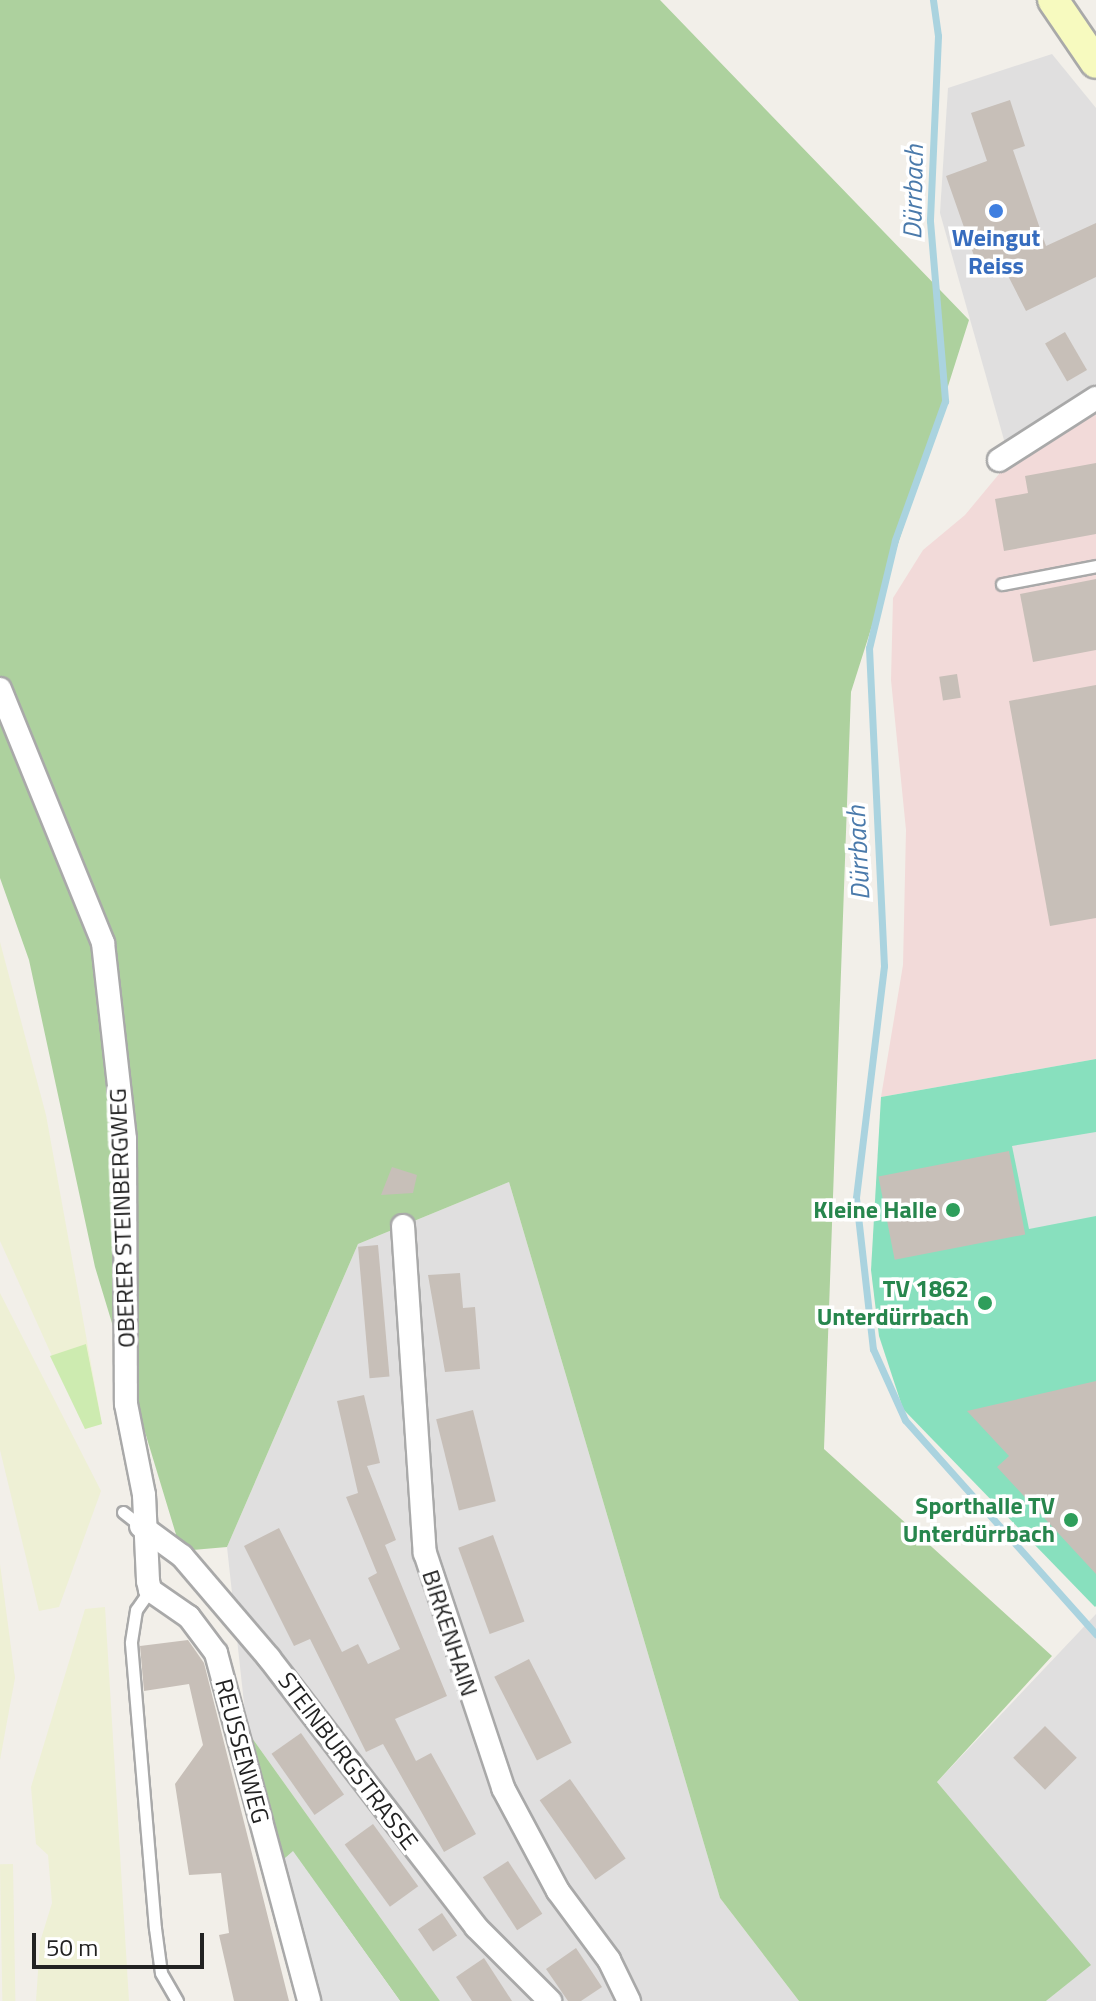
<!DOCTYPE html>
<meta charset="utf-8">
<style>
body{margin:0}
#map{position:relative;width:1096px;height:2001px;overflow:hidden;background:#f2efe9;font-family:"Titillium Web",sans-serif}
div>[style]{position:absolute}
.residential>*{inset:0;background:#e0dfdf}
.commercial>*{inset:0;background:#f2dad9}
.farmland>*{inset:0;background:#eef0d5;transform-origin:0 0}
.grass>*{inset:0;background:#cdebb0}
.forest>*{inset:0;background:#add19e}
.pitch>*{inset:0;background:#88e0be}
.parking>*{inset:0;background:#e2e2e2}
.stream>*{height:7px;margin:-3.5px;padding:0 3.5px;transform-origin:3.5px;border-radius:3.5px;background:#aad3df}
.building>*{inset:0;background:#c7bfb8;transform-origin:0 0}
.roads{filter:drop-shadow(2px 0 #a9a9a9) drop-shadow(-2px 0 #a9a9a9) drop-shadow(0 2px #a9a9a9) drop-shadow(0 -2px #a9a9a9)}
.lane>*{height:11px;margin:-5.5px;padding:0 5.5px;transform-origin:5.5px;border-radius:5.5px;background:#fff}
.street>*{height:22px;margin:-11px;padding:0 11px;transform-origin:11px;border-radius:11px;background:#fff}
.secondary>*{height:30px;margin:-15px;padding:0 15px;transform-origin:15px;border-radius:15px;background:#f7fabf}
.dots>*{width:22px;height:22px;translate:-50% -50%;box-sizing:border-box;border:4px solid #fff;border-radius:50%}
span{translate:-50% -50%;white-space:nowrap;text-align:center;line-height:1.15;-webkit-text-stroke:7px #fff;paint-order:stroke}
.shop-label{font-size:24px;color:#366cbe;font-weight:700}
.leisure-label{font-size:24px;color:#27864d;font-weight:700}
.right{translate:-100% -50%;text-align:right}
.street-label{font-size:24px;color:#222}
.water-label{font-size:26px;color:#4a7aab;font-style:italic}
.scale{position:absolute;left:32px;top:1933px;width:172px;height:36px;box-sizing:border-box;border:4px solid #222;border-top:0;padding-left:10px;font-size:24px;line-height:28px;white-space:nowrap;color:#222;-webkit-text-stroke:6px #fff;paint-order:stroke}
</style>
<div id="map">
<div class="residential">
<div style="clip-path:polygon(1052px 54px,1096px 108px,1096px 387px,1006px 447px,940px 213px,948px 88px)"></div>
<div style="clip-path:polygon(509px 1182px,720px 1898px,799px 2001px,440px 2001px,247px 1731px,227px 1547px,358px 1244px)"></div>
<div style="clip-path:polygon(1096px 1614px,1096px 2001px,1046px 2001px,1090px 1965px,937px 1782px)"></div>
</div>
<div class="commercial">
<div style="clip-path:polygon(1096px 407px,1096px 1059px,881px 1097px,903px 965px,906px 830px,891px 680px,893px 598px,923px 550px,965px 515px,1009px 462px)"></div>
</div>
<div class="farmland">
<div style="clip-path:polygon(0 942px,46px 1115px,102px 1424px,85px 1429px,0 1241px)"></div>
<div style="clip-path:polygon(0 1293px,101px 1491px,59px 1607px,39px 1611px,0 1450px)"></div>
<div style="clip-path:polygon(0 1564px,15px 1678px,0 1760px)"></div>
<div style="clip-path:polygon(105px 1607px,129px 2001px,36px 2001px,40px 1942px,52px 1903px,48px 1855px,36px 1844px,31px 1787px,85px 1609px)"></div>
<div style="left:13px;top:1864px;width:137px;height:13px;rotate:89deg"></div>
</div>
<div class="grass">
<div style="clip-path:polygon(86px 1344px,102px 1424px,85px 1429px,50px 1356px)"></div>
</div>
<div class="forest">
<div style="clip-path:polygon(0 0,660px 0,969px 320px,851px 692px,824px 1449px,1052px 1656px,937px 1782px,1091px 1965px,1046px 2001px,799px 2001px,720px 1898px,509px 1182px,358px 1244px,227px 1547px,181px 1551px,95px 1267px,29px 960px,0 878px)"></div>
<div style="clip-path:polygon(247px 1731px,440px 2001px,400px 2001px,293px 1852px,284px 1859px,245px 1748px)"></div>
</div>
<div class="pitch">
<div style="clip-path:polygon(1096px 1059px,1096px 1606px,1095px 1607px,903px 1409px,879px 1336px,871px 1270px,881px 1097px)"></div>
</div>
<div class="parking">
<div style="clip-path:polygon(1096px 1132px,1096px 1216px,1029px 1229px,1012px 1146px)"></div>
<div style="clip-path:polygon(293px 1851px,400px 2001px,320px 2001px,284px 1859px)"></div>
</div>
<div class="stream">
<div style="left:933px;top:0;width:36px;rotate:82deg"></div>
<div style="left:938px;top:36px;width:185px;rotate:92.5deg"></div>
<div style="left:930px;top:221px;width:181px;rotate:85.2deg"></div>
<div style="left:945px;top:401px;width:148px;rotate:109.8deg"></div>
<div style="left:895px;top:540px;width:111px;rotate:103.5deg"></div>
<div style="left:869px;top:648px;width:318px;rotate:87.3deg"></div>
<div style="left:884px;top:966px;width:234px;rotate:96.9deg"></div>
<div style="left:856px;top:1198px;width:152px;rotate:83.6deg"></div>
<div style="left:873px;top:1349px;width:78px;rotate:65.7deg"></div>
<div style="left:905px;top:1420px;width:287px;rotate:48.3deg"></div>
</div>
<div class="building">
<div style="clip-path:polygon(1010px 100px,1025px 146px,1013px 150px,1046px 246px,1096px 223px,1096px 277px,1026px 311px,1001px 262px,979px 270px,946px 176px,987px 161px,971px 113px)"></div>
<div style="left:1065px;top:332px;width:44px;height:23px;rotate:60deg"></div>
<div style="clip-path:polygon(1096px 463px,1096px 534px,1004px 551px,995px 499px,1028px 493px,1025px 476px)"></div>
<div style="clip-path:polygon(1096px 579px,1096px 650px,1033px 662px,1020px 594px)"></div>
<div style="left:957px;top:674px;width:24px;height:18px;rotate:81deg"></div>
<div style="clip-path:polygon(1096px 685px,1096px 918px,1050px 926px,1009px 701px)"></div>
<div style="left:1009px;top:1151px;width:85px;height:133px;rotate:79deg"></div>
<div style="clip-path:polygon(392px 1167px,417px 1175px,413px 1193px,381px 1195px)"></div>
<div style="left:378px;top:1245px;width:132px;height:20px;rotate:85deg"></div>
<div style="clip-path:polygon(460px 1273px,463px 1308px,475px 1307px,480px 1369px,445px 1372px,428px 1275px)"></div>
<div style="clip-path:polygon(1096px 1381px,1096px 1574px,997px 1467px,1009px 1456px,967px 1411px)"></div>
<div style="clip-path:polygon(364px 1395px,380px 1463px,367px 1466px,396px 1540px,385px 1545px,447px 1696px,395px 1719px,416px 1761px,431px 1753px,476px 1834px,444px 1852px,383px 1744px,366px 1752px,310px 1639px,294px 1646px,244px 1546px,279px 1528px,342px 1652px,358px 1644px,368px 1664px,400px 1649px,368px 1578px,377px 1573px,346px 1497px,358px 1493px,337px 1401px)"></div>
<div style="left:473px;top:1410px;width:94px;height:38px;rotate:76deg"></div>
<div style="left:493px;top:1535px;width:92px;height:37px;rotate:70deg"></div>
<div style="clip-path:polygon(188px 1640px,204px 1663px,289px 2001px,234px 2001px,219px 1935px,229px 1933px,221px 1873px,189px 1875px,175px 1784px,203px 1745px,189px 1684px,144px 1691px,140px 1646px)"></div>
<div style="left:529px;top:1659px;width:94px;height:39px;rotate:63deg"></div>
<div style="left:1045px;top:1726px;width:45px;height:45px;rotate:45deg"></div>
<div style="left:301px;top:1733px;width:75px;height:36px;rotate:55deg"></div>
<div style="left:570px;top:1779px;width:97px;height:37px;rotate:55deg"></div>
<div style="left:373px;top:1824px;width:77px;height:35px;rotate:54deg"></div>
<div style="left:508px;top:1861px;width:63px;height:30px;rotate:57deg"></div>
<div style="left:442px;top:1913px;width:27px;height:29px;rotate:56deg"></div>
<div style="clip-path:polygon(576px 1948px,602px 1987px,581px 2001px,568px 2001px,546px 1969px)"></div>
<div style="clip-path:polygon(484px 1958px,512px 2001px,472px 2001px,456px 1977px)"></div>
</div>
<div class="roads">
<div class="lane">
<div style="left:1002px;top:584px;width:96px;rotate:-10.8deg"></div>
<div style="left:123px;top:1512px;width:23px;rotate:38deg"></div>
<div style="left:150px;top:1590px;width:24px;rotate:125deg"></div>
<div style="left:136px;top:1610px;width:33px;rotate:99deg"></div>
<div style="left:131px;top:1643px;width:286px;rotate:85.2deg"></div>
<div style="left:155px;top:1928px;width:45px;rotate:82.4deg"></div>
<div style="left:161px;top:1973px;width:32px;rotate:60deg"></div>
</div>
<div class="street">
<div style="left:999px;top:460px;width:115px;rotate:-32.6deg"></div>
<div style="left:0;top:689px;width:274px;rotate:67.9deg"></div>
<div style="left:103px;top:943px;width:197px;rotate:83.6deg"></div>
<div style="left:125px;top:1139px;width:265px;rotate:89.8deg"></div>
<div style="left:126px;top:1404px;width:93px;rotate:78.8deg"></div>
<div style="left:144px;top:1495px;width:86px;rotate:87.3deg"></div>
<div style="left:148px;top:1581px;width:9px;rotate:77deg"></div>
<div style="left:150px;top:1590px;width:47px;rotate:34.7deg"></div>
<div style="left:189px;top:1617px;width:45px;rotate:53.1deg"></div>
<div style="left:216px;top:1653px;width:360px;rotate:75deg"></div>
<div style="left:403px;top:1226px;width:328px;rotate:86.2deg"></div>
<div style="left:425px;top:1553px;width:248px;rotate:71.6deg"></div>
<div style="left:503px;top:1788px;width:117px;rotate:61.9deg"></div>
<div style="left:558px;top:1891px;width:86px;rotate:53.5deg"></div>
<div style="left:609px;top:1960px;width:46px;rotate:64deg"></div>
<div style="left:141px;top:1526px;width:51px;rotate:36.2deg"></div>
<div style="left:182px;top:1556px;width:134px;rotate:49.5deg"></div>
<div style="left:269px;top:1658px;width:339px;rotate:52.4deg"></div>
<div style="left:476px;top:1927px;width:105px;rotate:45deg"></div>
</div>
<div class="secondary">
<div style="left:1053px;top:0;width:76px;rotate:55.7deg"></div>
</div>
</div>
<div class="dots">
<div style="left:996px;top:211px;background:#3f7fe0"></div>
<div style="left:953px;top:1210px;background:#2e9e5b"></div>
<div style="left:985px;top:1303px;background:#2e9e5b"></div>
<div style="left:1071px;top:1520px;background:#2e9e5b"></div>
</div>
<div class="shop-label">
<span style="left:996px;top:252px">Weingut<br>Reiss</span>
</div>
<div class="leisure-label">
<span class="right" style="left:937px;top:1210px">Kleine Halle</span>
<span class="right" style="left:969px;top:1303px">TV 1862<br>Unterdürrbach</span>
<span class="right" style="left:1055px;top:1520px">Sporthalle TV<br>Unterdürrbach</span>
</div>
<div class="street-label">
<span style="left:122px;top:1218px;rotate:-92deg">OBERER STEINBERGWEG</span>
<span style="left:450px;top:1633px;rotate:72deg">BIRKENHAIN</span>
<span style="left:242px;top:1751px;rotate:75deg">REUSSENWEG</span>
<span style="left:348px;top:1761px;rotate:53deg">STEINBURGSTRASSE</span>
</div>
<div class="water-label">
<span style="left:913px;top:192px;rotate:-89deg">Dürrbach</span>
<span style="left:858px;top:853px;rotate:-93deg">Dürrbach</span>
</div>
<div class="scale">50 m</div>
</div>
